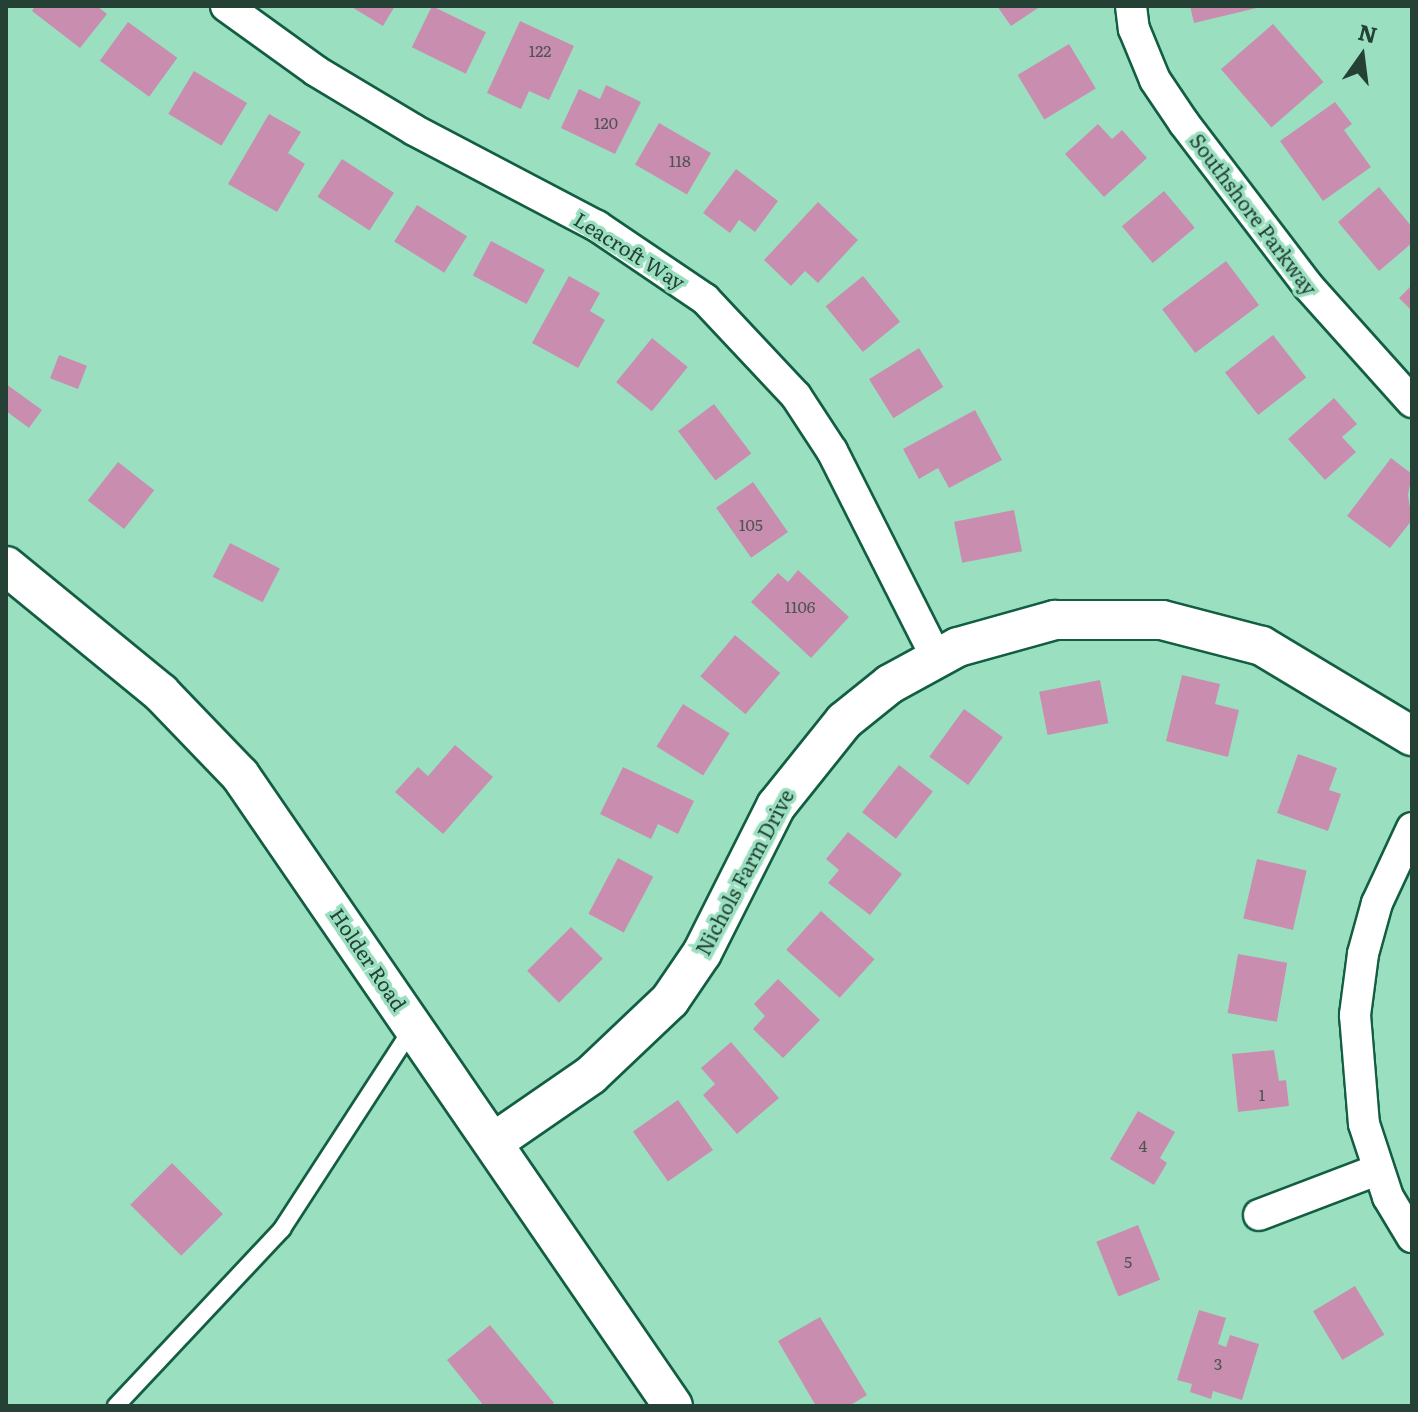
<!DOCTYPE html>
<style>
body{margin:0}
#map{position:relative;width:1418px;height:1412px;overflow:hidden;background:#9ae0c0;font-family:Literata,serif}
div>[style]{position:absolute}
.building>*{inset:0;background:#c98eaf;transform-origin:0 0}
.roads{filter:drop-shadow(2px 0 #135e43) drop-shadow(-2px 0 #135e43) drop-shadow(0 2px #135e43) drop-shadow(0 -2px #135e43)}
.service>*{height:16px;margin:-8px;padding:0 8px;transform-origin:8px;border-radius:8px;background:#fff}
.minor>*{height:30px;margin:-15px;padding:0 15px;transform-origin:15px;border-radius:15px;background:#fff}
.tertiary>*{height:38px;margin:-19px;padding:0 19px;transform-origin:19px;border-radius:19px;background:#fff}
span{translate:-50% -50%;white-space:nowrap;text-align:center;line-height:1.15;-webkit-text-stroke:7px #9ae0c0;paint-order:stroke}
.number-label{font-size:16px;color:#4e5454}
.number-label span{-webkit-text-stroke-width:0}
.street-label{font-size:20px;color:#254135}
.frame{position:absolute;inset:0;border:8px solid #254135;pointer-events:none}
.north{position:absolute;left:1322px;top:16px;width:80px;height:80px;-webkit-text-stroke:6px #9ae0c0;paint-order:stroke;rotate:14deg;font-size:22px;font-weight:700;line-height:32px;text-align:center;color:#254135}
.north::after{content:'';display:block;margin:auto;width:28px;height:36px;background:#254135;clip-path:polygon(50% 0,100% 100%,50% 72%,0 100%)}
</style>
<div id="map">
<div class="building">
<div style="clip-path:polygon(35px 6px,97px 6px,107px 14px,80px 48px,32px 11px)"></div>
<div style="clip-path:polygon(350px 6px,395px 6px,383px 26px)"></div>
<div style="left:432px;top:6px;width:60px;height:46px;rotate:26deg"></div>
<div style="clip-path:polygon(997px 6px,1041px 6px,1011px 26px)"></div>
<div style="clip-path:polygon(1190px 6px,1261px 6px,1261px 7px,1194px 23px)"></div>
<div style="clip-path:polygon(520px 21px,574px 46px,549px 100px,529px 91px,521px 109px,487px 93px)"></div>
<div style="left:128px;top:22px;width:61px;height:48px;rotate:36deg"></div>
<div style="left:1273px;top:24px;width:77px;height:69px;rotate:49deg"></div>
<div style="left:1069px;top:44px;width:52px;height:60px;rotate:59deg"></div>
<div style="left:194px;top:71px;width:62px;height:50px;rotate:31deg"></div>
<div style="clip-path:polygon(606px 85px,641px 102px,615px 154px,561px 128px,579px 89px,600px 99px)"></div>
<div style="clip-path:polygon(1335px 102px,1352px 124px,1344px 130px,1371px 167px,1323px 201px,1280px 141px)"></div>
<div style="clip-path:polygon(269px 114px,301px 132px,288px 153px,305px 164px,277px 212px,228px 184px)"></div>
<div style="left:659px;top:123px;width:60px;height:48px;rotate:30deg"></div>
<div style="clip-path:polygon(1098px 124px,1112px 139px,1122px 130px,1147px 158px,1104px 197px,1065px 154px)"></div>
<div style="left:342px;top:159px;width:62px;height:45px;rotate:33deg"></div>
<div style="clip-path:polygon(736px 169px,778px 201px,755px 232px,739px 220px,730px 233px,703px 213px)"></div>
<div style="clip-path:polygon(1379px 187px,1412px 227px,1412px 243px,1379px 271px,1338px 222px)"></div>
<div style="left:1164px;top:191px;width:48px;height:55px;rotate:50deg"></div>
<div style="clip-path:polygon(818px 202px,858px 240px,818px 283px,805px 271px,791px 286px,764px 260px)"></div>
<div style="left:417px;top:205px;width:59px;height:43px;rotate:32deg"></div>
<div style="left:491px;top:241px;width:61px;height:39px;rotate:28deg"></div>
<div style="left:1226px;top:261px;width:55px;height:80px;rotate:53deg"></div>
<div style="clip-path:polygon(569px 276px,600px 293px,590px 311px,605px 320px,578px 368px,532px 343px)"></div>
<div style="left:863px;top:276px;width:59px;height:48px;rotate:51deg"></div>
<div style="clip-path:polygon(1412px 285px,1412px 311px,1399px 298px)"></div>
<div style="left:1273px;top:335px;width:54px;height:61px;rotate:52deg"></div>
<div style="left:652px;top:338px;width:46px;height:57px;rotate:39deg"></div>
<div style="left:919px;top:348px;width:46px;height:59px;rotate:58deg"></div>
<div style="left:59px;top:355px;width:30px;height:25px;rotate:21deg"></div>
<div style="clip-path:polygon(6px 384px,42px 410px,29px 428px,6px 411px)"></div>
<div style="clip-path:polygon(1334px 398px,1357px 424px,1342px 437px,1356px 452px,1325px 480px,1288px 439px)"></div>
<div style="left:714px;top:404px;width:62px;height:45px;rotate:53deg"></div>
<div style="clip-path:polygon(975px 410px,1002px 460px,949px 488px,938px 468px,919px 479px,903px 449px)"></div>
<div style="clip-path:polygon(1391px 458px,1412px 474px,1408px 495px,1412px 520px,1390px 548px,1347px 516px)"></div>
<div style="left:118px;top:462px;width:46px;height:49px;rotate:38deg"></div>
<div style="left:753px;top:482px;width:61px;height:45px;rotate:55deg"></div>
<div style="left:1014px;top:510px;width:42px;height:61px;rotate:79deg"></div>
<div style="left:230px;top:543px;width:56px;height:38px;rotate:27deg"></div>
<div style="clip-path:polygon(798px 570px,849px 617px,811px 658px,751px 602px,778px 573px,788px 582px)"></div>
<div style="left:735px;top:635px;width:59px;height:54px;rotate:40deg"></div>
<div style="clip-path:polygon(1182px 675px,1220px 684px,1215px 704px,1239px 710px,1228px 757px,1166px 741px)"></div>
<div style="left:1100px;top:680px;width:44px;height:62px;rotate:79deg"></div>
<div style="left:683px;top:704px;width:55px;height:50px;rotate:32deg"></div>
<div style="left:964px;top:709px;width:48px;height:59px;rotate:36deg"></div>
<div style="clip-path:polygon(455px 745px,493px 777px,443px 834px,395px 792px,418px 767px,428px 776px)"></div>
<div style="clip-path:polygon(1298px 754px,1337px 768px,1329px 790px,1341px 794px,1328px 831px,1277px 813px)"></div>
<div style="left:899px;top:765px;width:43px;height:60px;rotate:38deg"></div>
<div style="clip-path:polygon(623px 767px,694px 801px,678px 834px,658px 824px,651px 839px,600px 814px)"></div>
<div style="clip-path:polygon(848px 832px,902px 874px,870px 915px,828px 883px,839px 870px,826px 859px)"></div>
<div style="left:618px;top:858px;width:40px;height:63px;rotate:28deg"></div>
<div style="left:1257px;top:859px;width:51px;height:61px;rotate:13deg"></div>
<div style="left:821px;top:911px;width:72px;height:52px;rotate:42deg"></div>
<div style="left:571px;top:927px;width:45px;height:62px;rotate:45deg"></div>
<div style="left:1238px;top:954px;width:50px;height:60px;rotate:10deg"></div>
<div style="clip-path:polygon(778px 979px,820px 1020px,783px 1058px,753px 1029px,765px 1016px,754px 1004px)"></div>
<div style="clip-path:polygon(731px 1042px,779px 1098px,737px 1134px,703px 1095px,715px 1084px,701px 1068px)"></div>
<div style="clip-path:polygon(1274px 1050px,1279px 1081px,1286px 1080px,1289px 1106px,1238px 1112px,1232px 1054px)"></div>
<div style="left:678px;top:1100px;width:61px;height:55px;rotate:55deg"></div>
<div style="clip-path:polygon(1138px 1111px,1175px 1132px,1160px 1158px,1167px 1163px,1154px 1185px,1110px 1159px)"></div>
<div style="left:172px;top:1163px;width:72px;height:59px;rotate:45deg"></div>
<div style="left:1138px;top:1225px;width:59px;height:45px;rotate:68deg"></div>
<div style="left:1355px;top:1286px;width:57px;height:49px;rotate:59deg"></div>
<div style="clip-path:polygon(1199px 1310px,1226px 1318px,1218px 1344px,1226px 1347px,1230px 1335px,1259px 1344px,1242px 1400px,1213px 1391px,1211px 1399px,1190px 1392px,1192px 1384px,1177px 1380px)"></div>
<div style="clip-path:polygon(820px 1317px,867px 1395px,849px 1406px,816px 1406px,778px 1341px)"></div>
<div style="clip-path:polygon(490px 1325px,554px 1403px,550px 1406px,484px 1406px,447px 1360px)"></div>
</div>
<div class="roads">
<div class="service">
<div style="left:116px;top:1406px;width:243px;rotate:-46.8deg"></div>
<div style="left:282px;top:1229px;width:241px;rotate:-57deg"></div>
</div>
<div class="minor">
<div style="left:226px;top:6px;width:111px;rotate:35.8deg"></div>
<div style="left:316px;top:71px;width:114px;rotate:31deg"></div>
<div style="left:414px;top:130px;width:207px;rotate:27.7deg"></div>
<div style="left:597px;top:226px;width:130px;rotate:34.1deg"></div>
<div style="left:705px;top:299px;width:133px;rotate:46.8deg"></div>
<div style="left:796px;top:396px;width:66px;rotate:56.8deg"></div>
<div style="left:832px;top:451px;width:231px;rotate:63.2deg"></div>
<div style="left:1131px;top:6px;width:23px;rotate:83deg"></div>
<div style="left:1134px;top:29px;width:55px;rotate:67.6deg"></div>
<div style="left:1155px;top:80px;width:52px;rotate:56deg"></div>
<div style="left:1184px;top:123px;width:205px;rotate:52.7deg"></div>
<div style="left:1308px;top:286px;width:156px;rotate:48.1deg"></div>
<div style="left:1412px;top:828px;width:83px;rotate:115deg"></div>
<div style="left:1377px;top:903px;width:53px;rotate:105.4deg"></div>
<div style="left:1363px;top:954px;width:62px;rotate:97.5deg"></div>
<div style="left:1355px;top:1015px;width:109px;rotate:85.3deg"></div>
<div style="left:1364px;top:1124px;width:77px;rotate:71.8deg"></div>
<div style="left:1388px;top:1197px;width:47px;rotate:59deg"></div>
<div style="left:1259px;top:1215px;width:126px;rotate:-20.9deg"></div>
</div>
<div class="tertiary">
<div style="left:6px;top:566px;width:200px;rotate:39.3deg"></div>
<div style="left:161px;top:693px;width:114px;rotate:46.1deg"></div>
<div style="left:240px;top:775px;width:765px;rotate:55.54deg"></div>
<div style="left:494px;top:1142px;width:118px;rotate:-34.6deg"></div>
<div style="left:591px;top:1075px;width:109px;rotate:-43.5deg"></div>
<div style="left:670px;top:1000px;width:57px;rotate:-55.8deg"></div>
<div style="left:702px;top:953px;width:165px;rotate:-63.3deg"></div>
<div style="left:776px;top:806px;width:109px;rotate:-51.3deg"></div>
<div style="left:844px;top:721px;width:59px;rotate:-38.8deg"></div>
<div style="left:890px;top:684px;width:77px;rotate:-28.6deg"></div>
<div style="left:958px;top:647px;width:101px;rotate:-15.6deg"></div>
<div style="left:1055px;top:620px;width:107px"></div>
<div style="left:1162px;top:620px;width:103px;rotate:14.6deg"></div>
<div style="left:1262px;top:646px;width:175px;rotate:31deg"></div>
</div>
</div>
<div class="number-label">
<span style="left:540px;top:50px">122</span>
<span style="left:606px;top:122px">120</span>
<span style="left:680px;top:160px">118</span>
<span style="left:751px;top:524px">105</span>
<span style="left:800px;top:606px">1106</span>
<span style="left:1262px;top:1094px">1</span>
<span style="left:1143px;top:1145px">4</span>
<span style="left:1128px;top:1261px">5</span>
<span style="left:1218px;top:1363px">3</span>
</div>
<div class="street-label">
<span style="left:1254px;top:214px;rotate:53deg">Southshore Parkway</span>
<span style="left:630px;top:250px;rotate:32deg">Leacroft Way</span>
<span style="left:744px;top:872px;rotate:-62deg">Nichols Farm Drive</span>
<span style="left:369px;top:959px;rotate:56deg">Holder Road</span>
</div>
<div class="frame"></div>
<div class="north">N</div>
</div>
